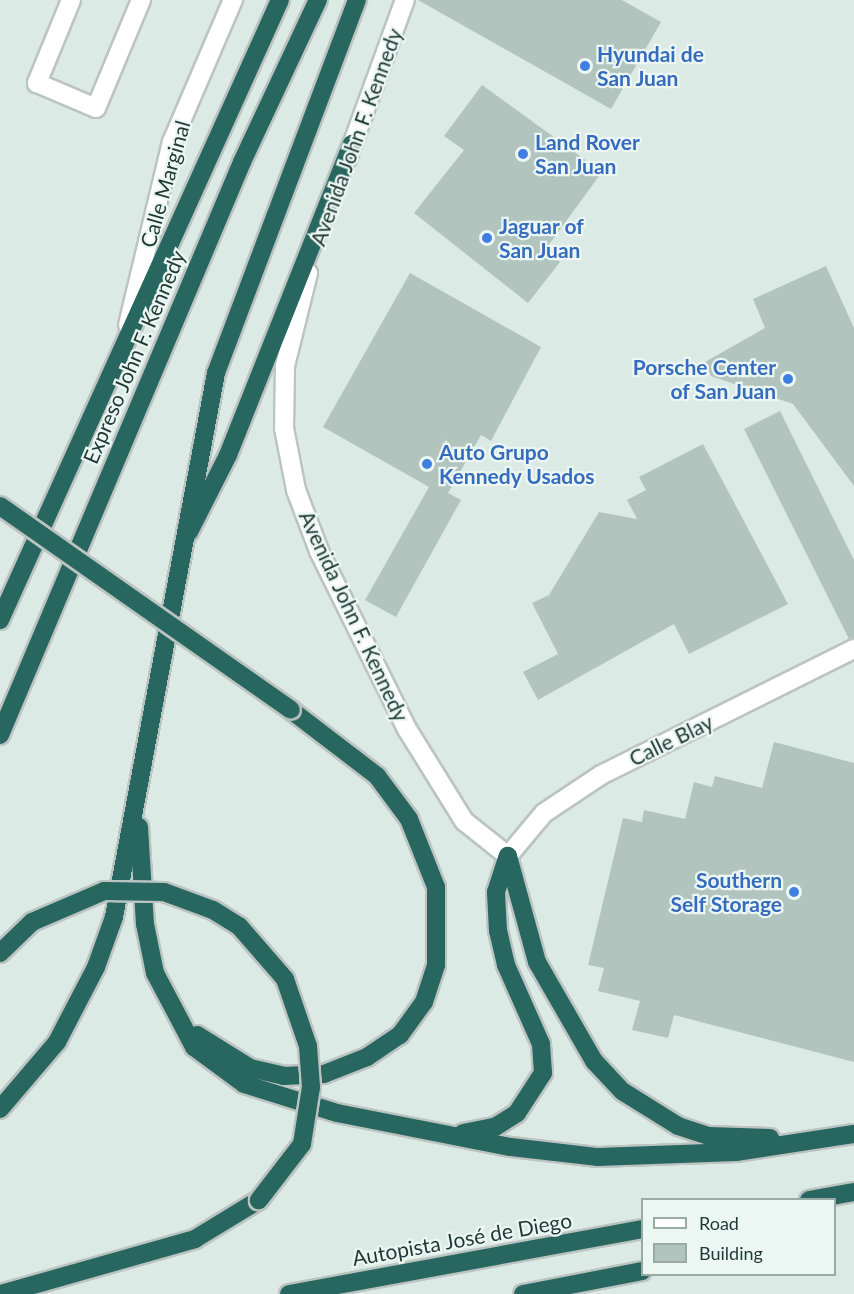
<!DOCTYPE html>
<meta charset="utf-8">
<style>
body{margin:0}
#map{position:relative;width:854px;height:1294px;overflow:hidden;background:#dceae5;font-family:Lato,sans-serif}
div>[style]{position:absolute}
.building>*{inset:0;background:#b2c4be}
.roads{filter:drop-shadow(2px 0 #bcc4c2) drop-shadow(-2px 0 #bcc4c2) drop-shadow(0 2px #bcc4c2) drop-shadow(0 -2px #bcc4c2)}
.minor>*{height:18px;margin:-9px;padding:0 9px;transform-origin:9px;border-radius:9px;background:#fff}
.highway>*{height:18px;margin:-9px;padding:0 9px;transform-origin:9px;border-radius:9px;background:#28675f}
.bridges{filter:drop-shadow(2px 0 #bcc4c2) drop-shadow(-2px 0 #bcc4c2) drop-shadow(0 2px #bcc4c2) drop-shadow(0 -2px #bcc4c2)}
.highway-bridge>*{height:18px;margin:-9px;padding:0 9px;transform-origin:9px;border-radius:9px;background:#28675f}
.dots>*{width:16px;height:16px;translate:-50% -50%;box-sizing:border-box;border:3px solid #ecf6f2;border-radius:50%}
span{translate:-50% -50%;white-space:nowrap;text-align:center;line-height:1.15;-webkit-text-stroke:4.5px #ecf6f2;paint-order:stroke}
.shop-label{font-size:21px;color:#366cbe;font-weight:700}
.left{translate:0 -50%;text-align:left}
.right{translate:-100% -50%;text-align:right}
.street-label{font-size:21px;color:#1e3934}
.legend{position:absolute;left:641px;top:1198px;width:195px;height:78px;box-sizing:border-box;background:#ecf6f2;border:2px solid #9aaaa6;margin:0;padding:8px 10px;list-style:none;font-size:18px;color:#1e3934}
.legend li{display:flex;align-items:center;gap:12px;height:30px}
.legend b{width:30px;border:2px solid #9aaaa6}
</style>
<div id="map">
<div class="building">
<div style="clip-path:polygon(418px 0,622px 0,661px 22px,611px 109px)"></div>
<div style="clip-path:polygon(482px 85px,602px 172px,545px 250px,560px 262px,528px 303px,414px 213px,464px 150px,444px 136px)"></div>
<div style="clip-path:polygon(826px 266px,854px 328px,854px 486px,793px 404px,711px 376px,705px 362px,765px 328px,753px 299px)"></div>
<div style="clip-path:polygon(410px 273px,541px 347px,491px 441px,481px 435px,448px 493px,461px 500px,396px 617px,365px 600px,429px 487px,323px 427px)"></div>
<div style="clip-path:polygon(780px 411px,854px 560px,854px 638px,849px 639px,744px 429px)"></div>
<div style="clip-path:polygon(703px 444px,788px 604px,689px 654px,674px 624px,538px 700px,523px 672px,558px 654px,532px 603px,549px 595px,599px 512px,637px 519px,627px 500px,646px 490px,639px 477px)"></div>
<div style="clip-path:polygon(774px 742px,854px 763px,854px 1062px,674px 1015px,668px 1038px,632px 1030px,640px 1001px,598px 991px,604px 968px,588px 965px,623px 818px,642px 822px,644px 810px,685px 819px,694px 782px,712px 787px,715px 776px,762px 788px)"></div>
</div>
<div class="roads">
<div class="minor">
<div style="left:71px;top:0;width:90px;rotate:112.3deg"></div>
<div style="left:37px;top:83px;width:64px;rotate:23deg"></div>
<div style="left:96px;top:108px;width:117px;rotate:-67.4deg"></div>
<div style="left:347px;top:159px;width:169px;rotate:-70deg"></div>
<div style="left:308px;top:273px;width:96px;rotate:103.9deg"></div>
<div style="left:285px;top:366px;width:62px;rotate:90.9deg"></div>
<div style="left:284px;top:428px;width:63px;rotate:79deg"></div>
<div style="left:296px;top:490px;width:65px;rotate:69.3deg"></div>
<div style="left:319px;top:551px;width:199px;rotate:63.7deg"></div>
<div style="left:407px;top:729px;width:108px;rotate:58.2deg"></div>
<div style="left:464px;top:821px;width:56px;rotate:38.5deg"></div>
<div style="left:508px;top:856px;width:56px;rotate:-50.1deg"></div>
<div style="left:544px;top:813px;width:69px;rotate:-33.7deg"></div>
<div style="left:601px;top:775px;width:283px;rotate:-26.5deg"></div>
<div style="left:128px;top:325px;width:188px;rotate:-76.5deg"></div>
<div style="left:172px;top:142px;width:155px;rotate:-66.8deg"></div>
</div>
<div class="highway">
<div style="left:189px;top:532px;width:86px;rotate:-63.1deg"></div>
<div style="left:228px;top:455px;width:335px;rotate:-68.3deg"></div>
<div style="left:0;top:620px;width:680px;rotate:-65.7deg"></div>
<div style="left:0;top:735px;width:622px;rotate:-67.1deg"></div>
<div style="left:242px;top:162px;width:179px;rotate:-64.9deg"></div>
<div style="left:139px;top:827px;width:97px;rotate:86.5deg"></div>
<div style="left:145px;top:924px;width:50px;rotate:78.5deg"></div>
<div style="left:155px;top:973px;width:84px;rotate:62.2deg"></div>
<div style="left:194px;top:1047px;width:62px;rotate:36.5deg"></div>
<div style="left:244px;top:1084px;width:97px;rotate:17.3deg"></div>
<div style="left:337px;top:1113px;width:177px;rotate:11.1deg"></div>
<div style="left:511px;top:1147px;width:88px;rotate:6.6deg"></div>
<div style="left:598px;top:1157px;width:138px;rotate:-2.1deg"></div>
<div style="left:736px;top:1152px;width:119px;rotate:-8.7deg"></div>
<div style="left:508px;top:856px;width:110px;rotate:74.7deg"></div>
<div style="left:537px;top:962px;width:114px;rotate:60.1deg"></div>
<div style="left:594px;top:1061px;width:41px;rotate:47deg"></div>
<div style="left:622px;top:1091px;width:66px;rotate:32deg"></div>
<div style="left:678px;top:1126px;width:33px;rotate:18deg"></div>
<div style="left:709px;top:1136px;width:61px;rotate:1.9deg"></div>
<div style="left:197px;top:1035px;width:62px;rotate:31.9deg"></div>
<div style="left:250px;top:1068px;width:35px;rotate:13deg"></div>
<div style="left:284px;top:1076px;width:40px;rotate:-2.9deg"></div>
<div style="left:324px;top:1074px;width:46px;rotate:-21.6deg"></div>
<div style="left:367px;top:1057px;width:40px;rotate:-34deg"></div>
<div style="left:400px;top:1035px;width:41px;rotate:-54deg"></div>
<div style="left:424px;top:1002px;width:39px;rotate:-72deg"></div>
<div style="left:436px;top:965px;width:78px;rotate:-90deg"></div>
<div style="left:436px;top:887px;width:73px;rotate:-111.7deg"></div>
<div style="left:409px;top:819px;width:54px;rotate:-126.7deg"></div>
<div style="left:377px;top:776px;width:108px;rotate:-142.5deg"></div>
<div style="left:0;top:1109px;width:88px;rotate:-49.6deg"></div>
<div style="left:57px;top:1042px;width:85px;rotate:-62.5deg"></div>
<div style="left:96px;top:967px;width:53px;rotate:-70.2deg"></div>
<div style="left:114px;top:917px;width:553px;rotate:-79.38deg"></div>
<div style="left:216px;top:373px;width:399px;rotate:-69.3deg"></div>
<div style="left:463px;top:1133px;width:33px;rotate:-11deg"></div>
<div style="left:495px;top:1127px;width:26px;rotate:-32deg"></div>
<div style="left:517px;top:1113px;width:48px;rotate:-57deg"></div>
<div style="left:543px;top:1073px;width:29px;rotate:-94deg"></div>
<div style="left:541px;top:1044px;width:86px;rotate:-113.9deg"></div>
<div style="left:506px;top:965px;width:35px;rotate:-103deg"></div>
<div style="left:498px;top:931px;width:39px;rotate:-93deg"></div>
<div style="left:496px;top:892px;width:38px;rotate:-72deg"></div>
<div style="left:809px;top:1200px;width:46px;rotate:-10.1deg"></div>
<div style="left:1px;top:1294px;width:202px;rotate:-15.8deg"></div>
<div style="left:195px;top:1239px;width:75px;rotate:-31.4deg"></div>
<div style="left:289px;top:1294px;width:359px;rotate:-10.4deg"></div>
<div style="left:523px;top:1294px;width:121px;rotate:-10.9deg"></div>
</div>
</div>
<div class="bridges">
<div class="highway-bridge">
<div style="left:0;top:506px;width:355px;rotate:35deg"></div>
<div style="left:0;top:953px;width:45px;rotate:-44.1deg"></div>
<div style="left:32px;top:922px;width:78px;rotate:-23.3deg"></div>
<div style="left:104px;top:891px;width:60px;rotate:1deg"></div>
<div style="left:164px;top:892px;width:52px;rotate:20.2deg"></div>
<div style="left:213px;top:910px;width:31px;rotate:32deg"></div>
<div style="left:239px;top:926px;width:70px;rotate:49deg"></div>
<div style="left:285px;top:979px;width:71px;rotate:71.1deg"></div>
<div style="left:308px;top:1046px;width:41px;rotate:85.8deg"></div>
<div style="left:311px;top:1087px;width:58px;rotate:99deg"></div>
<div style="left:302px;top:1144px;width:71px;rotate:127.5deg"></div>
</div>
</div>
<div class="dots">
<div style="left:585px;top:66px;background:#3f7fe0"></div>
<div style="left:523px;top:154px;background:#3f7fe0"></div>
<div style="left:487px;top:238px;background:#3f7fe0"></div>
<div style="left:788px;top:379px;background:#3f7fe0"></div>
<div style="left:427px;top:464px;background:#3f7fe0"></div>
<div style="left:794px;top:892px;background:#3f7fe0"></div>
</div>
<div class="shop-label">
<span class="left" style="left:597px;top:66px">Hyundai de<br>San Juan</span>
<span class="left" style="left:535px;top:154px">Land Rover<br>San Juan</span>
<span class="left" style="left:499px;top:238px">Jaguar of<br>San Juan</span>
<span class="right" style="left:776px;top:379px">Porsche Center<br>of San Juan</span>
<span class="left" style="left:439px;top:464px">Auto Grupo<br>Kennedy Usados</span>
<span class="right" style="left:782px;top:892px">Southern<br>Self Storage</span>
</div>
<div class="street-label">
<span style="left:356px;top:137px;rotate:-70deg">Avenida John F. Kennedy</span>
<span style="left:165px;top:184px;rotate:-74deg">Calle Marginal</span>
<span style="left:134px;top:357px;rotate:-67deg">Expreso John F. Kennedy</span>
<span style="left:354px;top:616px;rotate:65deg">Avenida John F. Kennedy</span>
<span style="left:671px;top:740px;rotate:-26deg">Calle Blay</span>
<span style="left:462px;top:1239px;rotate:-10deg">Autopista José de Diego</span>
</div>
<ul class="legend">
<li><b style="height:8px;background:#fff"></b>Road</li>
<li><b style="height:16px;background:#b2c4be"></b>Building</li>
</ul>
</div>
